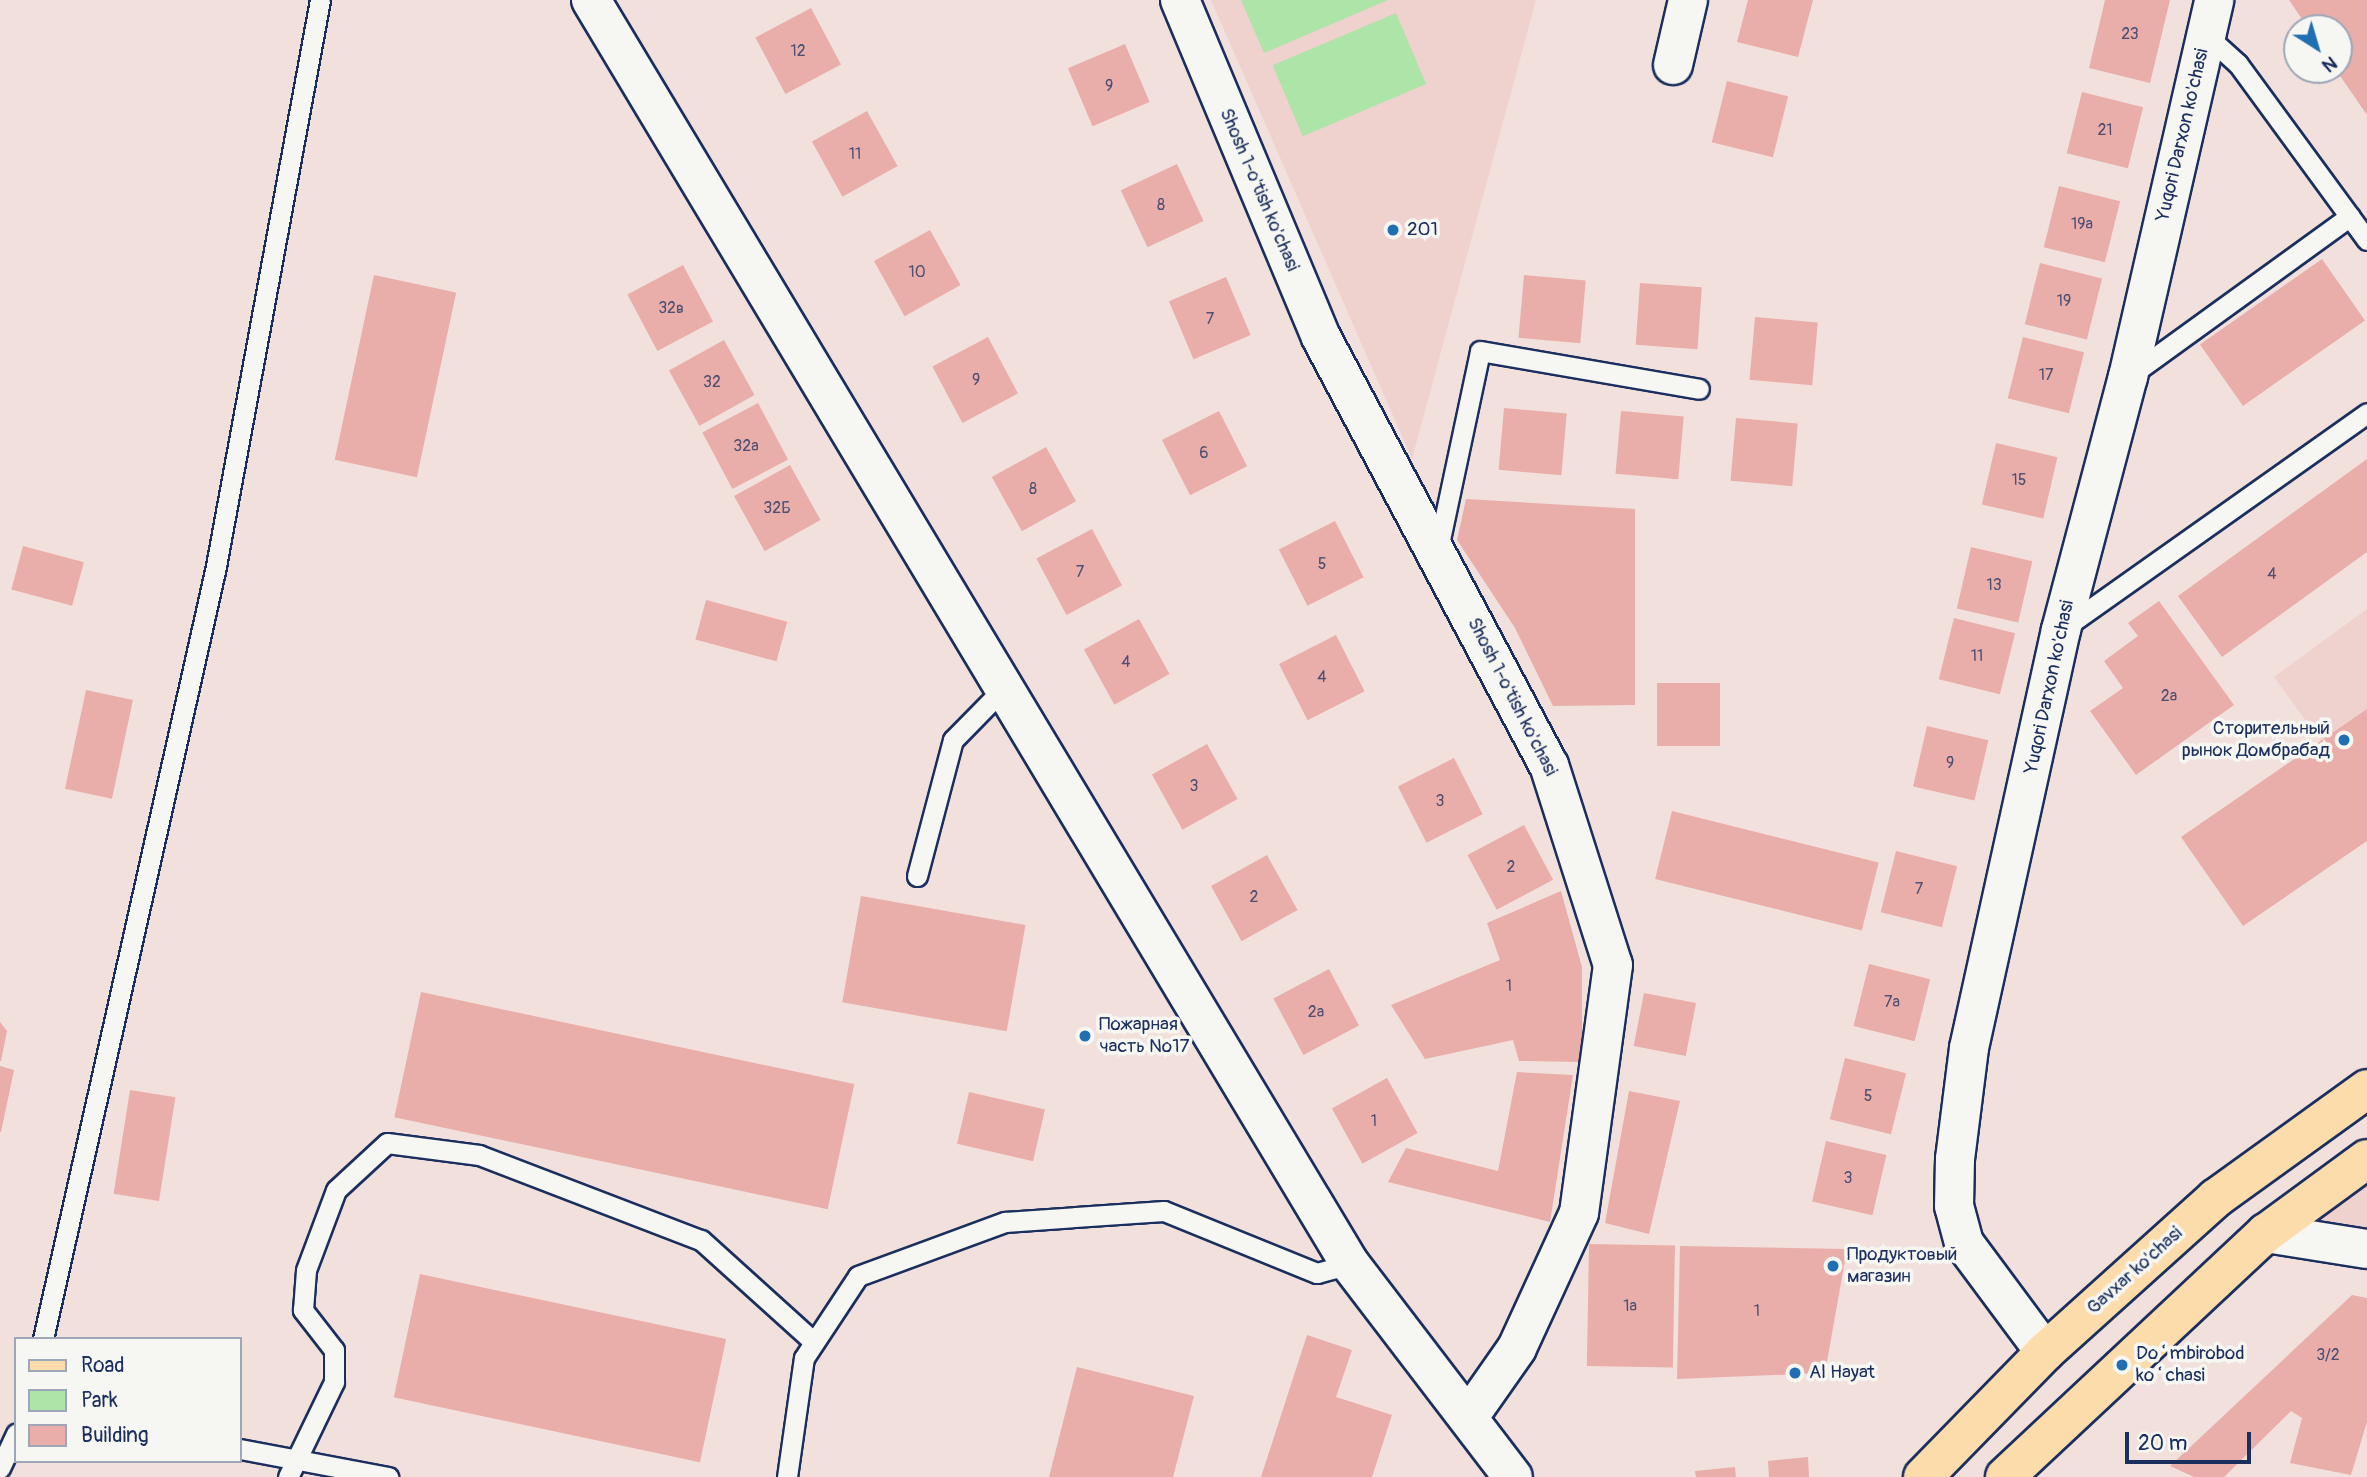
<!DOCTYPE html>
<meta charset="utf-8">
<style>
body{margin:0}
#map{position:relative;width:2367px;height:1477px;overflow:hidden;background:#f2e0dc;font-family:Pangolin,sans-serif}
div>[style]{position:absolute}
.built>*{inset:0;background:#efd1cd}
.green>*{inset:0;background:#ade4a8;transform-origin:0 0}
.building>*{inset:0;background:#e9aeaa;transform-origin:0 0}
.roads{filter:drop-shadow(2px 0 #1b2f5e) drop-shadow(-2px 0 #1b2f5e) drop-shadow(0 2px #1b2f5e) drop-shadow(0 -2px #1b2f5e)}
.service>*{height:19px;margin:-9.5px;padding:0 9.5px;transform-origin:9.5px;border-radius:9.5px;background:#f6f6f2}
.minor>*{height:38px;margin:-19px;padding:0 19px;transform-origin:19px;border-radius:19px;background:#f6f6f2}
.primary>*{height:38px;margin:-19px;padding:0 19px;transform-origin:19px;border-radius:19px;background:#fddcac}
.dots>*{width:19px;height:19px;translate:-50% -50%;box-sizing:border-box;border:4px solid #f6f6f2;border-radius:50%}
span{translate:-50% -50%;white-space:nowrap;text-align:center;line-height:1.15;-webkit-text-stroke:7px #f6f6f2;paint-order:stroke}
.number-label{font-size:16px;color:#4e4f71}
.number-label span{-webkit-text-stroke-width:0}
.street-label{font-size:19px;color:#1b2f5e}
.poi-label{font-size:19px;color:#1b2f5e}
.left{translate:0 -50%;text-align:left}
.right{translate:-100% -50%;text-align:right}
.legend{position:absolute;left:14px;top:1337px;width:228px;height:126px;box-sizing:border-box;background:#f6f6f2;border:2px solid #9ea6b7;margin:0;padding:9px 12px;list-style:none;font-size:21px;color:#1b2f5e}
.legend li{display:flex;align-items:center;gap:14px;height:35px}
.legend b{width:35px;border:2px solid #9ea6b7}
.north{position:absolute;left:2283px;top:14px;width:70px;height:70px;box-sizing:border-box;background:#f6f6f2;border:2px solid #9ea6b7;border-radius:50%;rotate:143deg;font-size:19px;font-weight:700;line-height:28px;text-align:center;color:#1b2f5e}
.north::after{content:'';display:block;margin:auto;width:24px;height:32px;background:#1f6fb2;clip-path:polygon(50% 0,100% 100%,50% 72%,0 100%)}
.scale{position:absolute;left:2125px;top:1432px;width:126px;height:32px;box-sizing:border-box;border:4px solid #1b2f5e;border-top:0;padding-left:9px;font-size:21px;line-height:24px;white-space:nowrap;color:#1b2f5e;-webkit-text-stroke:5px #f6f6f2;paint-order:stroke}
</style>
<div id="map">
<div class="built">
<div style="clip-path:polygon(1211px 0,1536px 0,1412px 459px)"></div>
<div style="clip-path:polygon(2367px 609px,2367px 804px,2274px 677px)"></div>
<div style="clip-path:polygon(2367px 1159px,2367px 1249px,2266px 1233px)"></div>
</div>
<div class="green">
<div style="clip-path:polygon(1241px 0,1388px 0,1264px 53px)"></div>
<div style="left:1396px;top:13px;width:77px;height:134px;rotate:67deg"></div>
</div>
<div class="building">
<div style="clip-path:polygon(1748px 0,1813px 0,1798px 57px,1737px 42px)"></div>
<div style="clip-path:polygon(2105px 0,2170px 0,2150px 83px,2089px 68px)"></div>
<div style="clip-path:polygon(2289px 0,2367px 0,2367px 115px,2336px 70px,2339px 28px,2308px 28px)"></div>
<div style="left:811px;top:8px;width:64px;height:63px;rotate:62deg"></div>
<div style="left:1125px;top:44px;width:63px;height:62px;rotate:67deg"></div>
<div style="left:1727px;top:81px;width:63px;height:63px;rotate:14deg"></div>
<div style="left:2082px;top:92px;width:63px;height:63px;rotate:14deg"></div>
<div style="left:867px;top:111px;width:63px;height:63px;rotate:61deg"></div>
<div style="left:1177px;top:164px;width:63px;height:62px;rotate:65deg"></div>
<div style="left:2059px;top:186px;width:63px;height:63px;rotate:14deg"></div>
<div style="left:930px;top:230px;width:63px;height:64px;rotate:61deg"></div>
<div style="left:2322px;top:259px;width:75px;height:149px;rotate:55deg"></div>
<div style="left:2040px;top:263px;width:64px;height:63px;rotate:14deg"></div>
<div style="left:683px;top:265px;width:64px;height:63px;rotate:62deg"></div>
<div style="left:374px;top:275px;width:84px;height:189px;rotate:12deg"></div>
<div style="left:1524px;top:275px;width:62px;height:63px;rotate:5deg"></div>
<div style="left:1226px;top:277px;width:63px;height:62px;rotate:67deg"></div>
<div style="left:1640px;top:283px;width:62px;height:62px;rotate:4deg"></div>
<div style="left:1755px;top:317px;width:63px;height:63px;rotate:5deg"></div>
<div style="left:988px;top:337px;width:64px;height:63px;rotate:62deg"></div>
<div style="left:2023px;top:337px;width:63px;height:63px;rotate:14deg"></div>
<div style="left:724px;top:340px;width:63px;height:63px;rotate:61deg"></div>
<div style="left:758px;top:403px;width:64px;height:63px;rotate:62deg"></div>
<div style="left:1504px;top:408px;width:63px;height:62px;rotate:5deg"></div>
<div style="left:1219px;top:411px;width:62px;height:64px;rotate:63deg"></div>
<div style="left:1621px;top:411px;width:63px;height:63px;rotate:5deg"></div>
<div style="left:1736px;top:418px;width:62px;height:63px;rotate:5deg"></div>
<div style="left:1996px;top:443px;width:63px;height:63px;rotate:13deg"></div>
<div style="left:1046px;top:447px;width:62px;height:62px;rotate:61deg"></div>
<div style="clip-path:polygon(2367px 459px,2367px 552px,2222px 657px,2178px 596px)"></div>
<div style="left:790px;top:465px;width:63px;height:64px;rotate:61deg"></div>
<div style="clip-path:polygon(1466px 499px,1635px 509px,1635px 705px,1553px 706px,1515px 628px,1457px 540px)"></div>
<div style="left:1335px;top:521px;width:63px;height:63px;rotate:63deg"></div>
<div style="left:1092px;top:529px;width:64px;height:63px;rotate:62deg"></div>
<div style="left:23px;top:546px;width:63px;height:45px;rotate:15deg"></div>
<div style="left:1971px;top:547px;width:63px;height:63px;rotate:13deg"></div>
<div style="left:706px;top:600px;width:84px;height:41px;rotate:15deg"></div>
<div style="clip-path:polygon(2159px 601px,2234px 705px,2136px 775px,2090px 711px,2123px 688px,2104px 661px,2138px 636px,2128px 623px)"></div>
<div style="left:1954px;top:618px;width:63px;height:63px;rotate:14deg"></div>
<div style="left:1139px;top:619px;width:63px;height:63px;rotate:61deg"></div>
<div style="left:1336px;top:635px;width:63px;height:64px;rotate:63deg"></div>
<div style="left:1657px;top:683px;width:63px;height:63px"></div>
<div style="left:86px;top:690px;width:48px;height:101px;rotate:12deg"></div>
<div style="clip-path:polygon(2367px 709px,2367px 841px,2243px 926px,2181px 837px)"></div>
<div style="left:1927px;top:726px;width:63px;height:62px;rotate:13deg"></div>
<div style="left:1207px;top:744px;width:63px;height:63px;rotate:61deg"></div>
<div style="left:1454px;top:758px;width:63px;height:63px;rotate:63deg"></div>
<div style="left:1672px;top:811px;width:213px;height:70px;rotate:14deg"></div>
<div style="left:1524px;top:825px;width:62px;height:64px;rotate:62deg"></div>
<div style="left:1896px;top:851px;width:63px;height:63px;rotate:14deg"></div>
<div style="left:1267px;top:855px;width:63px;height:64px;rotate:61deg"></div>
<div style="clip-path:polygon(1561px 891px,1582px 967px,1582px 1062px,1519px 1061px,1513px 1040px,1425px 1059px,1391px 1005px,1500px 960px,1487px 923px)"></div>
<div style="left:861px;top:896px;width:167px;height:108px;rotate:10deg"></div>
<div style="left:1869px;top:964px;width:63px;height:64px;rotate:14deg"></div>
<div style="left:1329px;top:969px;width:64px;height:63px;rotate:62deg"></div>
<div style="left:421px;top:992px;width:443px;height:128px;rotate:12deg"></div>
<div style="left:1644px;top:993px;width:53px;height:54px;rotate:11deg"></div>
<div style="clip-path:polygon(0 1022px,7px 1031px,1px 1061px,0 1061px)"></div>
<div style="left:1845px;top:1058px;width:63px;height:63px;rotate:14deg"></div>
<div style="clip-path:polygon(0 1066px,14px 1070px,1px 1132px,0 1132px)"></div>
<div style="clip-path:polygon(1517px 1072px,1573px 1075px,1550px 1222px,1388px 1182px,1406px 1148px,1498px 1171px)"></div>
<div style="left:1387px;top:1078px;width:63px;height:63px;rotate:61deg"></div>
<div style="left:130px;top:1090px;width:46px;height:105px;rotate:9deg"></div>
<div style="clip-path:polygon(1629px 1091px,1680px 1101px,1649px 1234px,1605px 1223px)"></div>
<div style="left:969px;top:1092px;width:78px;height:53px;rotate:13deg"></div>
<div style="left:1826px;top:1141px;width:62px;height:62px;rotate:13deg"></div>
<div style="left:1589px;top:1244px;width:86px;height:122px;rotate:1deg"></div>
<div style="clip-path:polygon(1680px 1246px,1847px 1249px,1825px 1373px,1677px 1379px)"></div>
<div style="left:420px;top:1274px;width:313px;height:126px;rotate:12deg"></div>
<div style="clip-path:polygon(2352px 1295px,2367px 1298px,2367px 1422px,2351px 1475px,2290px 1463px,2302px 1418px,2291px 1411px,2224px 1477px,2194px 1477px,2170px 1466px)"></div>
<div style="clip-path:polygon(1307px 1335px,1352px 1350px,1336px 1397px,1392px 1415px,1372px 1477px,1261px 1477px)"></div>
<div style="clip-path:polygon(1077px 1367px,1194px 1396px,1173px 1477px,1049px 1477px)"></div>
<div style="clip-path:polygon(1808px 1457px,1809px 1477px,1769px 1477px,1768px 1461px)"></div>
<div style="clip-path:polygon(1735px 1467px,1736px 1477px,1696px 1477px,1695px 1471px)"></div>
</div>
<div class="roads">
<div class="service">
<div style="left:2206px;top:35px;width:43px;rotate:42.2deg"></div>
<div style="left:2238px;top:64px;width:218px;rotate:53.8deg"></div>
<div style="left:2132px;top:374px;width:269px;rotate:-35.9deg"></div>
<div style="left:1438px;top:549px;width:202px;rotate:-78deg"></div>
<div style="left:1480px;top:351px;width:222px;rotate:9.8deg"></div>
<div style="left:2065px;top:627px;width:370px;rotate:-35.3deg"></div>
<div style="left:917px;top:876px;width:141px;rotate:-75.2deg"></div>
<div style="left:953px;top:740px;width:71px;rotate:-45.6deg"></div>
<div style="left:43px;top:1339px;width:792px;rotate:-77.38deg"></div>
<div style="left:216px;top:566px;width:575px;rotate:-79.59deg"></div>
<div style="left:240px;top:1449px;width:151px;rotate:10.7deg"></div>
<div style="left:0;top:1468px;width:38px;rotate:-65deg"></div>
<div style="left:288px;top:1477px;width:106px;rotate:-64.2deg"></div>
<div style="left:334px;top:1382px;width:32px;rotate:-90deg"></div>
<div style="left:334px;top:1350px;width:51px;rotate:-127.8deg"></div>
<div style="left:303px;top:1310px;width:40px;rotate:-85.7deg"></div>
<div style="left:306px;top:1270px;width:85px;rotate:-69.4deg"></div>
<div style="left:336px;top:1190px;width:69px;rotate:-42.7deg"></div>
<div style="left:387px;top:1143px;width:93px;rotate:7.4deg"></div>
<div style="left:479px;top:1155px;width:238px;rotate:21deg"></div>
<div style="left:701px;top:1240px;width:152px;rotate:42.1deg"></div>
<div style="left:787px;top:1477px;width:120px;rotate:-81.9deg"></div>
<div style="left:804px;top:1358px;width:98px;rotate:-56.6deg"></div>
<div style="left:858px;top:1276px;width:157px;rotate:-20.2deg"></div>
<div style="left:1005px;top:1222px;width:159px;rotate:-4deg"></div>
<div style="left:1164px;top:1211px;width:165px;rotate:22.1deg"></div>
<div style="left:1317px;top:1273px;width:34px;rotate:-15deg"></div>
</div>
<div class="minor">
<div style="left:591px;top:0;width:1474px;rotate:59.02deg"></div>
<div style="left:1350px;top:1264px;width:268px;rotate:52.6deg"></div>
<div style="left:1180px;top:0;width:365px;rotate:67.3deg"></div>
<div style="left:1321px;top:337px;width:485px;rotate:62deg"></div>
<div style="left:1549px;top:765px;width:210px;rotate:72.3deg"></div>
<div style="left:1613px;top:965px;width:250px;rotate:97.8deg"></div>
<div style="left:1579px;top:1213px;width:149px;rotate:114.7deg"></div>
<div style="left:1517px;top:1348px;width:85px;rotate:125deg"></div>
<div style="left:1673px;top:65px;width:67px;rotate:-77deg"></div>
<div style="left:2266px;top:1233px;width:102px;rotate:9deg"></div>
<div style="left:2045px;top:1352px;width:136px;rotate:-126.6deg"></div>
<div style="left:1964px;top:1243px;width:38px;rotate:-105deg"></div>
<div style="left:1954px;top:1206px;width:47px;rotate:-88.8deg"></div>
<div style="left:1955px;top:1159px;width:112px;rotate:-82.8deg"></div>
<div style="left:1969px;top:1048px;width:428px;rotate:-77.6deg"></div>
<div style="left:2061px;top:630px;width:262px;rotate:-75.2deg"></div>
<div style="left:2128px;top:377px;width:387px;rotate:-77.1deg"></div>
</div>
<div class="primary">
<div style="left:1923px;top:1477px;width:175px;rotate:-45.7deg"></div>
<div style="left:2045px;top:1352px;width:230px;rotate:-42deg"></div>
<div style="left:2216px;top:1198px;width:186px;rotate:-35.8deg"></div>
<div style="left:2005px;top:1477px;width:357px;rotate:-43.1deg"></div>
<div style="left:2266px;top:1233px;width:125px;rotate:-36.2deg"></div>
</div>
</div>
<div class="dots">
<div style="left:1393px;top:230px;background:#1f6fb2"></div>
<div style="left:2344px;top:740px;background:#1f6fb2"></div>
<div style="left:1085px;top:1036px;background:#1f6fb2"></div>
<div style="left:1833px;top:1266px;background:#1f6fb2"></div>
<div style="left:2122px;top:1365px;background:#1f6fb2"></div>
<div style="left:1795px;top:1373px;background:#1f6fb2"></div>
</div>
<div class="number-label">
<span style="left:2130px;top:34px">23</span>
<span style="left:798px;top:51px">12</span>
<span style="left:1109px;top:86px">9</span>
<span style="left:2105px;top:130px">21</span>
<span style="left:855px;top:154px">11</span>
<span style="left:1161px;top:205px">8</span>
<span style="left:2082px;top:224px">19а</span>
<span style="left:917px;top:272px">10</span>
<span style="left:2064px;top:301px">19</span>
<span style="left:671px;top:308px">32в</span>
<span style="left:1210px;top:319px">7</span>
<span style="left:2046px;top:375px">17</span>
<span style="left:976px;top:380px">9</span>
<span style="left:712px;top:382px">32</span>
<span style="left:746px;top:446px">32a</span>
<span style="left:1204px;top:453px">6</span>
<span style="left:2019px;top:480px">15</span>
<span style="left:1033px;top:489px">8</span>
<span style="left:777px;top:508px">32Б</span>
<span style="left:1322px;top:564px">5</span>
<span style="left:1080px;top:572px">7</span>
<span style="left:2272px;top:574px">4</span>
<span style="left:1994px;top:585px">13</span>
<span style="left:1977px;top:656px">11</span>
<span style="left:1126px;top:662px">4</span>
<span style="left:1322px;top:677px">4</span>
<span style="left:2169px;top:696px">2a</span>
<span style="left:1950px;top:763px">9</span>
<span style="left:1194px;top:786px">3</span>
<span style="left:1440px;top:801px">3</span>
<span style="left:1511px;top:867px">2</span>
<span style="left:1919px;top:889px">7</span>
<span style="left:1254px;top:897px">2</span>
<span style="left:1509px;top:986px">1</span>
<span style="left:1892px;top:1002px">7а</span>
<span style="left:1316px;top:1012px">2а</span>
<span style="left:1868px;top:1096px">5</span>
<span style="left:1374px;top:1121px">1</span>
<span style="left:1848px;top:1178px">3</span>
<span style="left:1630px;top:1306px">1а</span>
<span style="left:1757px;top:1311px">1</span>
<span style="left:2328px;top:1355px">3/2</span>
</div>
<div class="street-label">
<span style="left:2183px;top:135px;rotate:-77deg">Yuqori Darxon ko'chasi</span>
<span style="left:1259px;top:190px;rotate:67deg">Shosh 1-o'tish ko'chasi</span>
<span style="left:2050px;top:687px;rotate:-78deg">Yuqori Darxon ko'chasi</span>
<span style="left:1512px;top:697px;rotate:63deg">Shosh 1-o'tish ko'chasi</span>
<span style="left:2135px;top:1271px;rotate:-42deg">Gavxar ko'chasi</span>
</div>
<div class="poi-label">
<span class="left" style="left:1407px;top:230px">201</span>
<span class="right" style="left:2330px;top:740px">Сторительный<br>рынок Домбрабад</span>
<span class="left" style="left:1099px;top:1036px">Пожарная<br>часть №17</span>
<span class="left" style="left:1847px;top:1266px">Продуктовый<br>магазин</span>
<span class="left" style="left:2136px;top:1365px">Doʻmbirobod<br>koʻchasi</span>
<span class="left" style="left:1809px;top:1373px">Al Hayat</span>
</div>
<ul class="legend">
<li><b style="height:9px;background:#fddcac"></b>Road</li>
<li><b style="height:19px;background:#ade4a8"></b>Park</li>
<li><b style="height:19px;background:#e9aeaa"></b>Building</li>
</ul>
<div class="north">N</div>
<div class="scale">20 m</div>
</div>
